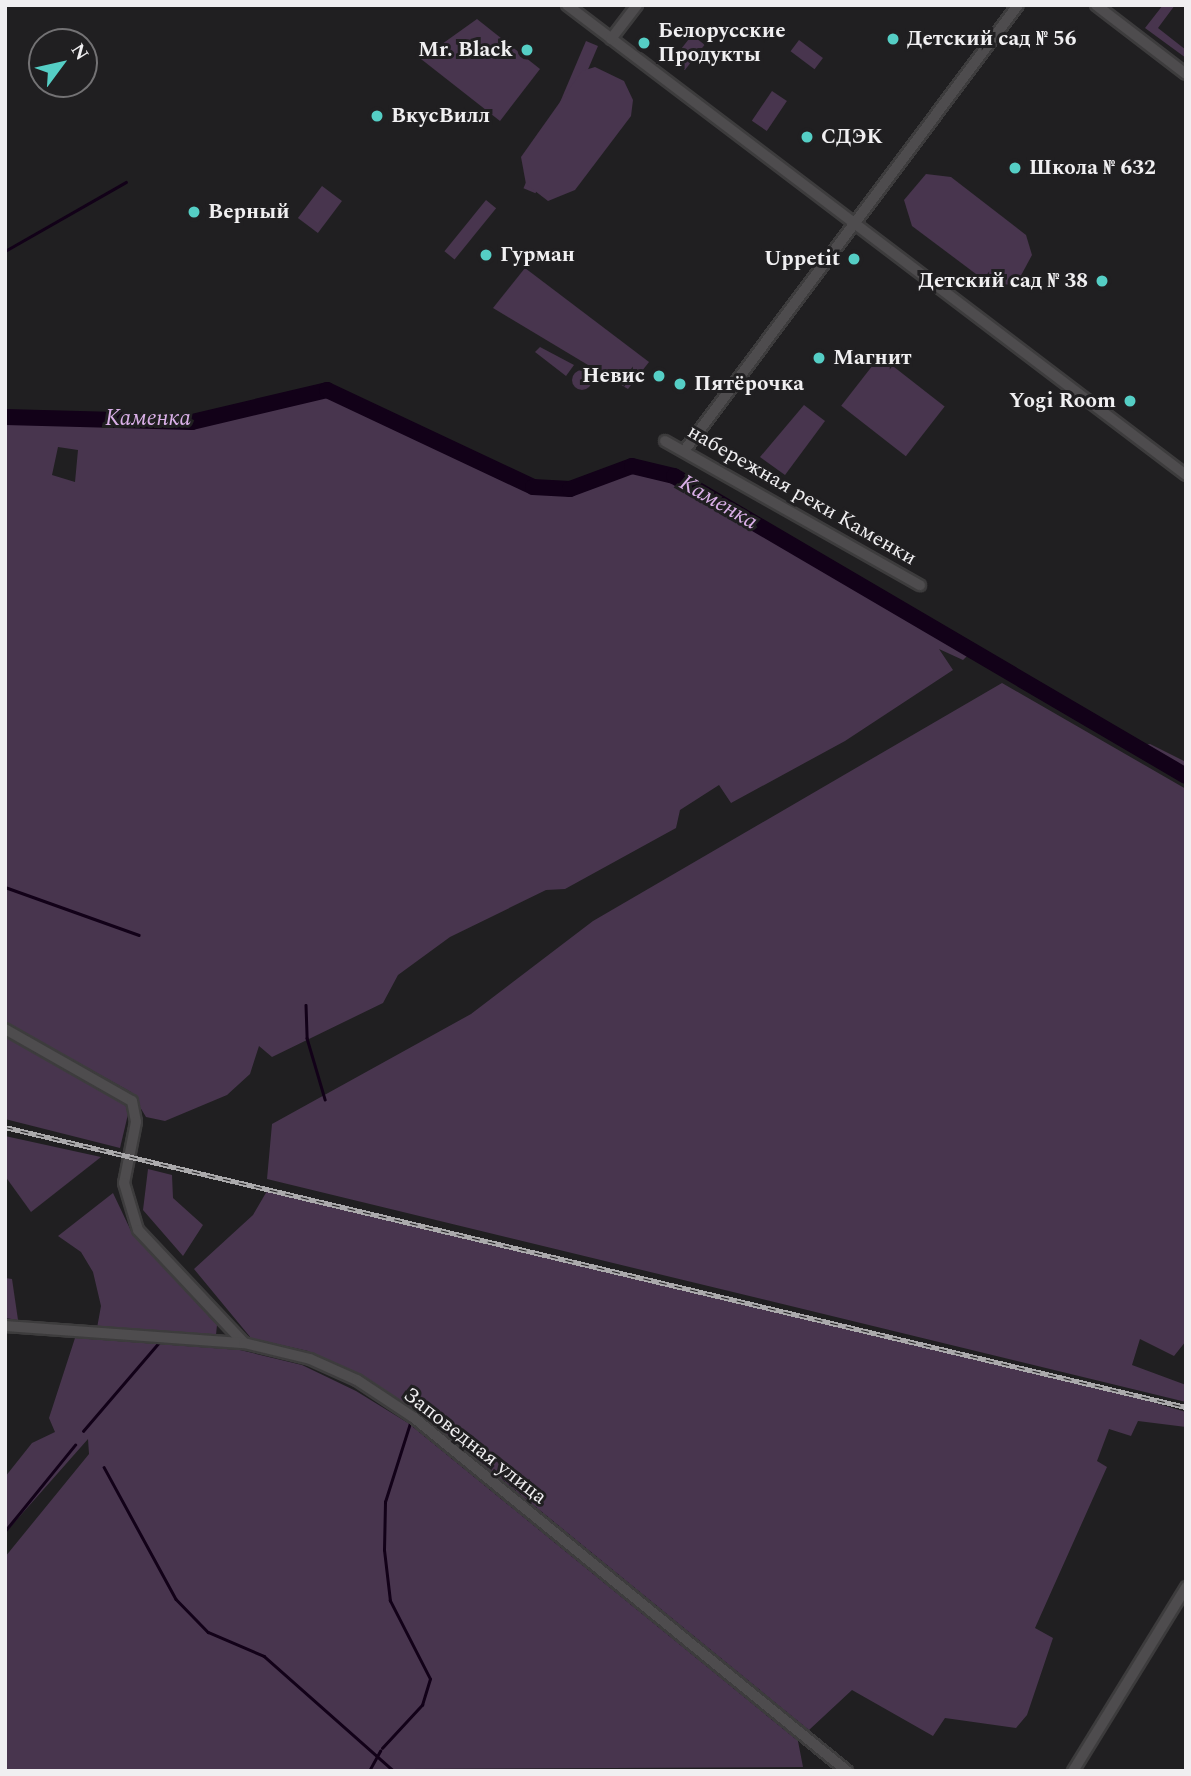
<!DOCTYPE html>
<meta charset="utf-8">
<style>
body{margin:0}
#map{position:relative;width:1191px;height:1776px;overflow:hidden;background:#201f21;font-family:Spectral,serif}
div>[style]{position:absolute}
.green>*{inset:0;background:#48354e;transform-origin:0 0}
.round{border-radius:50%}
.stream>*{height:2.5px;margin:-1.25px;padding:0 1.25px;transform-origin:1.25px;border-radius:1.25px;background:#120118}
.river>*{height:16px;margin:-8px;padding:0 8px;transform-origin:8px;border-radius:8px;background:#120118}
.roads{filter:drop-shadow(2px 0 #3d3c3d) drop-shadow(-2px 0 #3d3c3d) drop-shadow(0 2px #3d3c3d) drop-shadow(0 -2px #3d3c3d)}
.minor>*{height:10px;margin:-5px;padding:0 5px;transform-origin:5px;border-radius:5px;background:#4e4c4e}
.rail>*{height:5px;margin-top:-2.5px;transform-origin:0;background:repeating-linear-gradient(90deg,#201f21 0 8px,#abaaac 0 16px);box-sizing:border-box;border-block:2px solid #abaaac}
.dots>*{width:19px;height:19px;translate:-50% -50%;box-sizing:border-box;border:4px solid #201f21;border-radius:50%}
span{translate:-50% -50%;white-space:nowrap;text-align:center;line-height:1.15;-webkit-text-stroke:6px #201f21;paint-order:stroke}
.poi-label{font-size:21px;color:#f0eff1;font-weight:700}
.left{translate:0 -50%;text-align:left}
.right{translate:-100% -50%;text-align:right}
.street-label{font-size:21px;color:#f0eff1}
.water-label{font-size:23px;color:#dab0e8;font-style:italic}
.frame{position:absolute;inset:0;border:7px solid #f0eff1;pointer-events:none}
.north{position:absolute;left:28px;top:28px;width:70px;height:70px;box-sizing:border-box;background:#201f21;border:2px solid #737274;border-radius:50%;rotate:57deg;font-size:19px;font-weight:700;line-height:28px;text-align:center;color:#f0eff1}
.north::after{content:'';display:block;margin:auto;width:24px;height:32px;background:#55cec5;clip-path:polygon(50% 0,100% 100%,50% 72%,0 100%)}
</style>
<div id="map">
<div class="green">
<div style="clip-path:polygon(1163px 5px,1175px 5px,1158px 28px,1186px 50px,1186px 58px,1145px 28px)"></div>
<div style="clip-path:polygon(477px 19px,540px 69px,500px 121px,421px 59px)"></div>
<div style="left:692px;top:35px;width:16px;height:32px;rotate:38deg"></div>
<div style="left:799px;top:40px;width:30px;height:14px;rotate:37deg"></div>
<div style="left:586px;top:41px;width:13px;height:160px;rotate:23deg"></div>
<div style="clip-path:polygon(595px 67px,624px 81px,633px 100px,631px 116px,575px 190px,548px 201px,526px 184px,521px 157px,582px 71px)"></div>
<div style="left:772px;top:91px;width:18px;height:36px;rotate:34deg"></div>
<div style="clip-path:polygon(926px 174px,951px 177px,1026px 235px,1032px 255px,1018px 281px,1003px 286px,984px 280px,912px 226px,904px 200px)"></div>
<div style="left:322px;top:186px;width:25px;height:40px;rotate:37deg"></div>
<div style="left:486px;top:200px;width:13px;height:66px;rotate:39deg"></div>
<div style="clip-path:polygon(525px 268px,649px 362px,628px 389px,493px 308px)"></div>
<div style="clip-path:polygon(540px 347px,574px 365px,566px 376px,535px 352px)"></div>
<div style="left:880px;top:356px;width:82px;height:63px;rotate:38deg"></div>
<div class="round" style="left:572px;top:370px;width:20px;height:20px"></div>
<div style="clip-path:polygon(evenodd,323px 393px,533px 493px,620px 474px,632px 466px,674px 476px,972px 651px,963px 660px,939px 649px,953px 670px,845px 741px,731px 803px,719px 785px,680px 810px,676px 828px,565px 889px,546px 890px,450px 937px,398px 975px,383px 1003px,272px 1057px,259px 1046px,250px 1074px,227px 1095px,165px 1121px,146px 1117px,131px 1092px,5px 1022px,5px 422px,191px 427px,323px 393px,58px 447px,78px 450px,75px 482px,52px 475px,58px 447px)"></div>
<div style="clip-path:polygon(804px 405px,825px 421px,785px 475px,760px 457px)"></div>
<div style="clip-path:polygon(1002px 683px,1186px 789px,1186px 1341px,1174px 1356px,1140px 1339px,1132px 1365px,1186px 1385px,1186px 1402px,267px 1179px,272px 1124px,471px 1014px,593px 921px)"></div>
<div style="clip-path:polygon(1150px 744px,1186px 762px,1186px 776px,1136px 747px)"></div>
<div style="clip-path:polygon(5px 1036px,121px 1099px,129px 1110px,120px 1148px,5px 1119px)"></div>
<div style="clip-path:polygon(5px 1136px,101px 1157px,31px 1212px,5px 1176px)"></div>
<div style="clip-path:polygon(148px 1169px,172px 1175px,173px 1198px,203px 1225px,183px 1256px,143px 1210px)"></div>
<div style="clip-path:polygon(267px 1191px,1122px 1393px,1186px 1412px,1186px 1427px,1138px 1421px,1131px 1436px,1109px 1429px,1097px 1461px,1107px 1467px,1035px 1628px,1053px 1638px,1027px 1715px,1016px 1728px,945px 1718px,933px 1736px,852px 1690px,809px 1730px,417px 1410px,308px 1351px,251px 1338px,194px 1269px,253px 1215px)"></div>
<div style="clip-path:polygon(113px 1193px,132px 1233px,217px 1325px,216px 1335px,97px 1328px,101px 1306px,93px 1272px,81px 1252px,58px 1236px)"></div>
<div style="clip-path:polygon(5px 1278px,12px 1279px,18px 1320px,5px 1318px)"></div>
<div style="clip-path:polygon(75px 1338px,240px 1350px,302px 1365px,356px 1391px,408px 1423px,798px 1741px,803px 1767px,5px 1771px,5px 1557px,89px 1454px,88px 1439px,5px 1533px,5px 1477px,32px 1443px,55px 1432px,49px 1418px)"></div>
</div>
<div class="stream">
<div style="left:5px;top:251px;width:139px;rotate:-29.7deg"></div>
<div style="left:5px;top:887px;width:142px;rotate:19.7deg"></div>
<div style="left:306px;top:1005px;width:33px;rotate:88deg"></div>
<div style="left:307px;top:1038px;width:64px;rotate:73.6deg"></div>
<div style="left:83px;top:1431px;width:120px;rotate:-49.4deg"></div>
<div style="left:104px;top:1467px;width:150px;rotate:61.4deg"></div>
<div style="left:176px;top:1599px;width:46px;rotate:45.9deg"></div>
<div style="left:208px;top:1632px;width:61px;rotate:23.2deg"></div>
<div style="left:264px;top:1656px;width:174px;rotate:41.5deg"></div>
<div style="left:5px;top:1531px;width:111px;rotate:-50.9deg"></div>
<div style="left:382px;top:1748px;width:59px;rotate:-47.1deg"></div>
<div style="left:422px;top:1705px;width:27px;rotate:-73deg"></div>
<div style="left:430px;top:1679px;width:88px;rotate:-117.1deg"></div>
<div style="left:390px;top:1601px;width:51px;rotate:-96.7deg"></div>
<div style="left:384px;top:1550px;width:48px;rotate:-88.8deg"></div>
<div style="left:385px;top:1502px;width:86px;rotate:-72.4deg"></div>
<div style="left:369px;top:1771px;width:23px;rotate:-61deg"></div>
</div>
<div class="river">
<div style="left:5px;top:417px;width:187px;rotate:1.5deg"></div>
<div style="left:192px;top:422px;width:139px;rotate:-13.3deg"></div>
<div style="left:327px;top:390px;width:228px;rotate:25.2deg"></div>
<div style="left:533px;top:487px;width:37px;rotate:3deg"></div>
<div style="left:570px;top:489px;width:66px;rotate:-20.4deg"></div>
<div style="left:632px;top:466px;width:43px;rotate:13.4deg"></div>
<div style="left:674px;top:476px;width:593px;rotate:30.37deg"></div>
</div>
<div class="roads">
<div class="minor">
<div style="left:567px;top:5px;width:777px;rotate:37.21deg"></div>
<div style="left:1096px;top:5px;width:113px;rotate:37.5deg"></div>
<div style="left:611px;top:39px;width:43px;rotate:-52.6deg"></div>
<div style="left:665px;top:441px;width:293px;rotate:29.5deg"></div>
<div style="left:687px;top:447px;width:552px;rotate:-53.17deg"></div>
<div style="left:5px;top:1029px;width:146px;rotate:29.6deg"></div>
<div style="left:132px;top:1101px;width:21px;rotate:79deg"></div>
<div style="left:136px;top:1122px;width:62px;rotate:101.1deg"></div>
<div style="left:124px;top:1183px;width:49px;rotate:73.4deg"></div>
<div style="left:138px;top:1230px;width:155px;rotate:46.8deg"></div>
<div style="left:5px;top:1326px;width:240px;rotate:4.1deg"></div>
<div style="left:244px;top:1343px;width:68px;rotate:13.6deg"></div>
<div style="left:310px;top:1359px;width:51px;rotate:24.1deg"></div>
<div style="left:357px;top:1380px;width:67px;rotate:33.5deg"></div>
<div style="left:413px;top:1417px;width:560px;rotate:39.2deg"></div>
<div style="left:1073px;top:1771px;width:216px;rotate:-58.4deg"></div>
</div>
</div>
<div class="rail">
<div style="left:5px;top:1127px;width:1214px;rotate:13.34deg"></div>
</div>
<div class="dots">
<div style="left:893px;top:39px;background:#55cec5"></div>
<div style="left:644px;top:43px;background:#55cec5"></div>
<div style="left:527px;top:50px;background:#55cec5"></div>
<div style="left:377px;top:116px;background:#55cec5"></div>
<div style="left:807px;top:137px;background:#55cec5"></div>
<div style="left:1015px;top:168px;background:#55cec5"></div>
<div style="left:194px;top:212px;background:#55cec5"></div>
<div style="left:486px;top:255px;background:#55cec5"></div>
<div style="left:854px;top:259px;background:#55cec5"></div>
<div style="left:1102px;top:281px;background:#55cec5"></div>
<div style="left:819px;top:358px;background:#55cec5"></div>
<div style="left:659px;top:376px;background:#55cec5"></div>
<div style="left:680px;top:384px;background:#55cec5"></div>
<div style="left:1130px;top:401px;background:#55cec5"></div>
</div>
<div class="poi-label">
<span class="left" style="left:658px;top:43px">Белорусские<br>Продукты</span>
<span class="left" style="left:907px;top:39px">Детский сад № 56</span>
<span class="right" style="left:513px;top:50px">Mr. Black</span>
<span class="left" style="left:391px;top:116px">ВкусВилл</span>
<span class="left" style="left:821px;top:137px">СДЭК</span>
<span class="left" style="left:1029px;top:168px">Школа № 632</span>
<span class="left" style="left:208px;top:212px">Верный</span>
<span class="left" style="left:500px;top:255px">Гурман</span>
<span class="right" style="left:840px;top:259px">Uppetit</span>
<span class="right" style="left:1088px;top:281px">Детский сад № 38</span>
<span class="left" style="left:833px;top:358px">Магнит</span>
<span class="right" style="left:645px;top:376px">Невис</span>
<span class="left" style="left:694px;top:384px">Пятёрочка</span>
<span class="right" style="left:1116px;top:401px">Yogi Room</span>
</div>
<div class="street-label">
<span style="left:802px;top:495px;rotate:30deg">набережная реки Каменки</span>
<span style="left:475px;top:1446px;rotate:38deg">Заповедная улица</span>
</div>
<div class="water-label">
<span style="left:148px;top:419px">Каменка</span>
<span style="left:718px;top:503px;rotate:30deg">Каменка</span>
</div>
<div class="frame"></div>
<div class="north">N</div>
</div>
